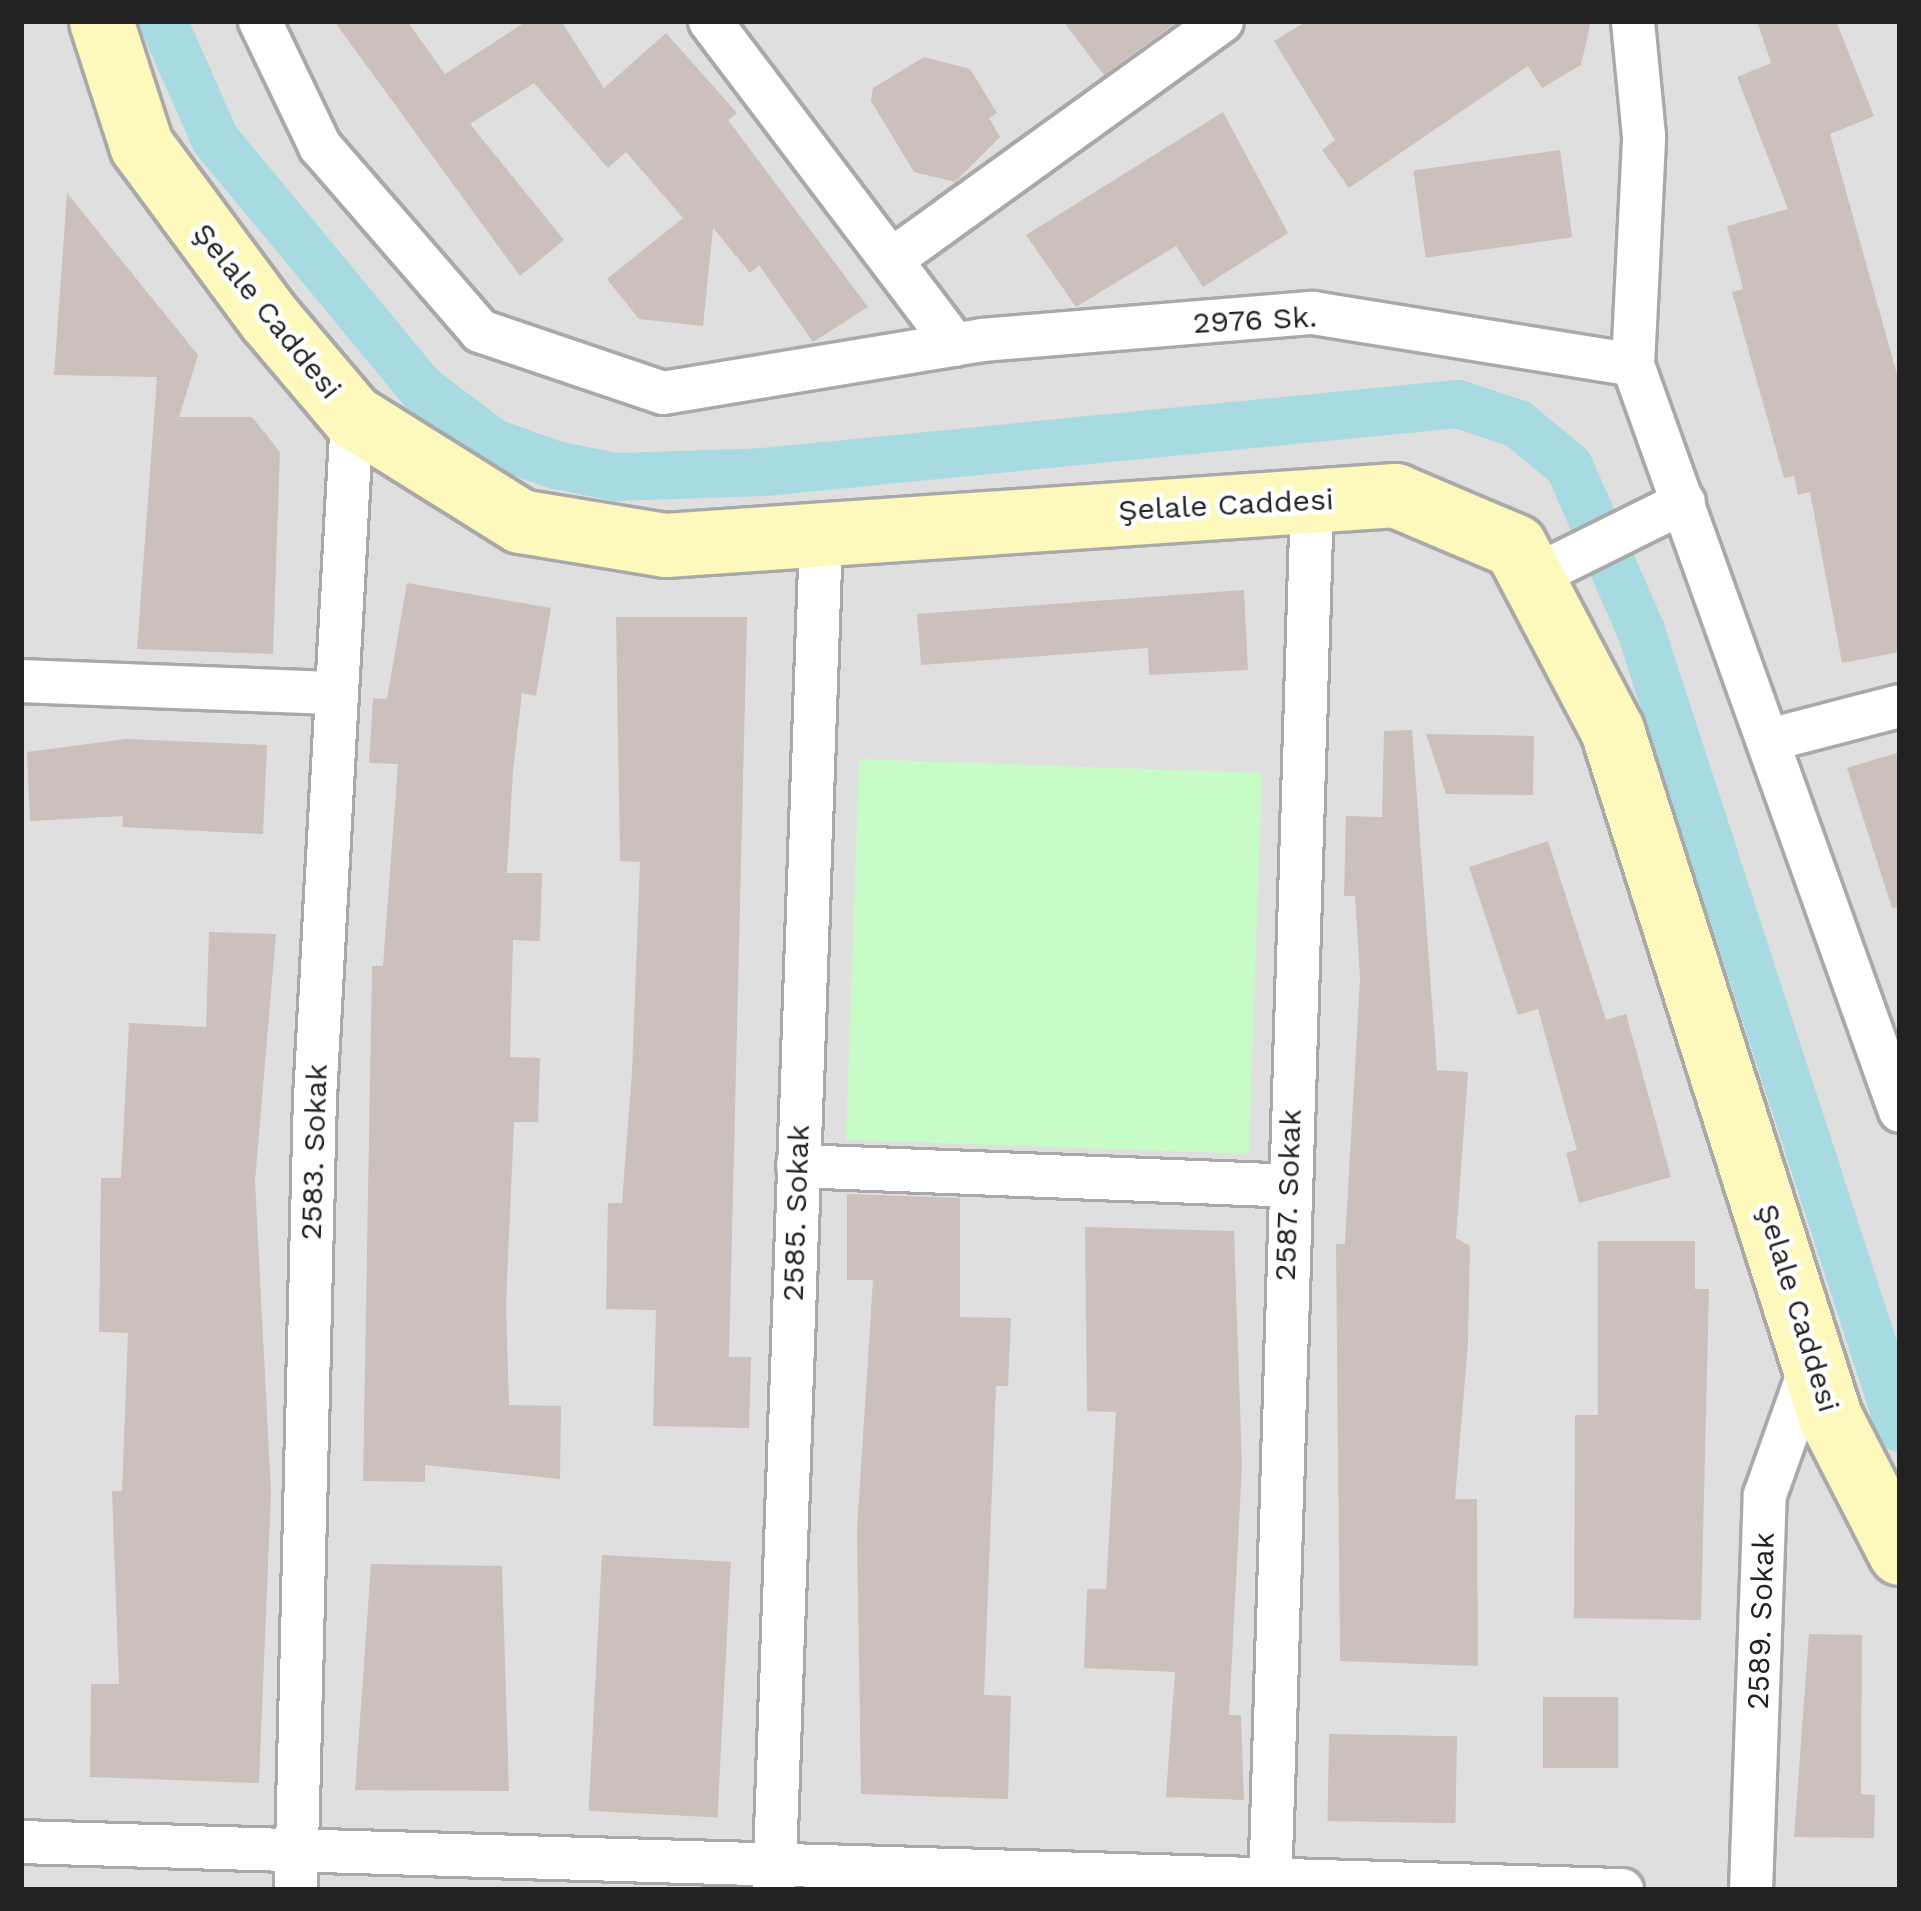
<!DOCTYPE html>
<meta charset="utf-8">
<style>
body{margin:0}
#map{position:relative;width:1921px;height:1911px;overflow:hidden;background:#f2eee9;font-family:"Work Sans",sans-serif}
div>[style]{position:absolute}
.residential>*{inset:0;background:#e0dfdf;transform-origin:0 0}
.park>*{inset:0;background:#c7fcc6;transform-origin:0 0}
.canal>*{height:48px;margin:-24px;padding:0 24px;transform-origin:24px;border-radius:24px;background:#a8dae1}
.building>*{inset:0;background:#cbc0bb;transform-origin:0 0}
.roads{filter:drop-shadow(3px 0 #a9a9a9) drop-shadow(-3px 0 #a9a9a9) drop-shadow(0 3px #a9a9a9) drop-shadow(0 -3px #a9a9a9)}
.street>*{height:42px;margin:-21px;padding:0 21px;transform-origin:21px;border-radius:21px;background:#fff}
.secondary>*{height:63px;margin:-31.5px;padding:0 31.5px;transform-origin:31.5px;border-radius:31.5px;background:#fdf9bc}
span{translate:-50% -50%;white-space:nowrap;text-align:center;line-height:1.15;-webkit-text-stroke:9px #fff;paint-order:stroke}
.street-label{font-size:30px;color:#222}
.frame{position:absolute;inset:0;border:24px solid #222;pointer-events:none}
</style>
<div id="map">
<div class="residential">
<div style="left:21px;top:21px;width:1879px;height:1869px"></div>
</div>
<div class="park">
<div style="left:1262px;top:773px;width:381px;height:403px;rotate:92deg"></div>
</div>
<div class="canal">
<div style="left:163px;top:21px;width:129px;rotate:66.2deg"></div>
<div style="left:215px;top:139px;width:325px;rotate:50.4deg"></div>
<div style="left:422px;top:389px;width:90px;rotate:36.9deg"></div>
<div style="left:494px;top:443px;width:66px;rotate:19.5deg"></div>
<div style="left:556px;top:465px;width:61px;rotate:11.3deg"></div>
<div style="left:616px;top:477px;width:147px;rotate:-1.9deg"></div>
<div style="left:763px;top:472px;width:698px;rotate:-5.59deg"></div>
<div style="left:1458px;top:404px;width:63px;rotate:18.4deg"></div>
<div style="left:1518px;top:424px;width:66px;rotate:39.5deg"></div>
<div style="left:1569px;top:466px;width:180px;rotate:66.4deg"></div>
<div style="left:1641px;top:631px;width:838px;rotate:72deg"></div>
</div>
<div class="building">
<div style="clip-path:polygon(334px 21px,407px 21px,445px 74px,527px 21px,561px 21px,604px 88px,666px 33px,737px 113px,728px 120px,868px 307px,813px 342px,759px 265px,750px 273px,713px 228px,703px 326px,639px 319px,607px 279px,683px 218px,626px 152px,608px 168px,534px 83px,470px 124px,564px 240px,520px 276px)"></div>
<div style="clip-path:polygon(1063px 21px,1178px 21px,1104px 75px)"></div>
<div style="clip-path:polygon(1307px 21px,1591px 21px,1581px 65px,1542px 88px,1528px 66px,1349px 188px,1322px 150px,1335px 140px,1274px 41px)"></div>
<div style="clip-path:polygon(1757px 21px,1836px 21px,1874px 116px,1830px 134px,1900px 385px,1900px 652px,1842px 663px,1810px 492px,1798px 495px,1794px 476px,1784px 478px,1732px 292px,1743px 289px,1727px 226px,1788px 209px,1737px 77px,1771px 63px)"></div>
<div style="clip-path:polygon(924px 57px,970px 69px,997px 113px,989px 118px,1000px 137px,955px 182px,914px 172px,871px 101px,873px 88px)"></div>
<div style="clip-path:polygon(1223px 112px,1288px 233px,1203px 287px,1176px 246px,1076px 307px,1026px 235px)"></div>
<div style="left:1560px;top:150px;width:88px;height:148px;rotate:82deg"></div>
<div style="clip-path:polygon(67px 193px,198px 355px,179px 417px,252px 417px,280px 452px,273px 654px,137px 649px,157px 377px,54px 375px)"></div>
<div style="clip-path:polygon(407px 583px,551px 608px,536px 696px,522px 693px,513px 771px,507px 873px,542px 873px,540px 941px,513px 940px,510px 1057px,540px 1058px,538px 1122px,514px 1122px,506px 1304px,509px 1405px,561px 1406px,560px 1479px,425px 1465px,425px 1482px,363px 1481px,372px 966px,383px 966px,398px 764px,369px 763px,373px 698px,387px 699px)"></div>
<div style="clip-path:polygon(1244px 590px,1248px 670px,1149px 675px,1148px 648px,921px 665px,917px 614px)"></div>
<div style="clip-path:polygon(616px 617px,747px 617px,729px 1357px,751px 1357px,749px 1428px,653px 1426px,656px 1310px,606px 1309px,608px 1203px,622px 1203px,632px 1072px,640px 862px,620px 861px)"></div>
<div style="clip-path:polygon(1412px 730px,1437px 1070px,1468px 1072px,1456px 1238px,1470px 1246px,1468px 1343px,1455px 1499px,1477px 1499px,1478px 1666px,1340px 1661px,1336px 1244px,1345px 1244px,1360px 978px,1355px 896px,1344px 896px,1346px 816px,1382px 817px,1384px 731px)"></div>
<div style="clip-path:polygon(1426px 734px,1534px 736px,1533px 795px,1446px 794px)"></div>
<div style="clip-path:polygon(126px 739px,267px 745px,263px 834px,122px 827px,123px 816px,30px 821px,27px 752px)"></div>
<div style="clip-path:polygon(1900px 752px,1900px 907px,1892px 908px,1847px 768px)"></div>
<div style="clip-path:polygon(1548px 841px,1606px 1020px,1626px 1014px,1671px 1177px,1579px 1203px,1566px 1153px,1577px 1150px,1538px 1009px,1518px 1015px,1469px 867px)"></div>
<div style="clip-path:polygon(209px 932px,276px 934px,255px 1181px,271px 1492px,259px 1783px,90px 1777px,91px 1684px,119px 1684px,112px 1491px,122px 1491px,128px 1333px,99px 1332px,101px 1178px,121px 1178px,129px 1023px,206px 1027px)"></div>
<div style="clip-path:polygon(847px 1194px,960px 1198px,960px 1317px,1011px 1318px,1008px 1386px,996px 1386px,984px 1695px,1011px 1696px,1008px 1799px,861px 1794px,857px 1530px,873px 1280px,847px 1280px)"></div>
<div style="clip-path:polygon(1085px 1227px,1234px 1231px,1242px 1466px,1229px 1715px,1241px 1715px,1244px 1800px,1166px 1797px,1175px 1672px,1084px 1668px,1087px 1589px,1106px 1589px,1116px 1412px,1087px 1411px)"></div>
<div style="clip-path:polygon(1598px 1241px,1695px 1241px,1695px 1289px,1709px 1289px,1701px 1620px,1574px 1618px,1575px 1415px,1598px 1415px)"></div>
<div style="left:602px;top:1555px;width:129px;height:256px;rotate:3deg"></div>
<div style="clip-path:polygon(371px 1564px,502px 1566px,509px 1791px,355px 1790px)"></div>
<div style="clip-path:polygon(1809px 1634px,1862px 1635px,1861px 1794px,1875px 1795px,1874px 1838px,1794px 1837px)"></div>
<div style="left:1543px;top:1697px;width:75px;height:71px"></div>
<div style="left:1329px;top:1734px;width:128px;height:87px;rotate:1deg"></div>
</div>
<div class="roads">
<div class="street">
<div style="left:260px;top:21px;width:139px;rotate:64.4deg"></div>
<div style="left:320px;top:146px;width:245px;rotate:49.1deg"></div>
<div style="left:480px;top:331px;width:193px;rotate:18.7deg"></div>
<div style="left:663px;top:393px;width:323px;rotate:-9.4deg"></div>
<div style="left:982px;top:340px;width:332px;rotate:-4.7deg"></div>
<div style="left:1313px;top:313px;width:324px;rotate:9.2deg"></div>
<div style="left:1633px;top:365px;width:792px;rotate:70.31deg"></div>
<div style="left:710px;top:21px;width:406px;rotate:52.9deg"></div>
<div style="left:891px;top:260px;width:408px;rotate:-35.8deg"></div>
<div style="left:1633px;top:365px;width:229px;rotate:-87.2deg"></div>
<div style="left:1644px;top:136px;width:116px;rotate:-95.5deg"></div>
<div style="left:1537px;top:575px;width:164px;rotate:-26.4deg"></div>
<div style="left:21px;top:681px;width:316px;rotate:2.2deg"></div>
<div style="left:1773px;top:739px;width:131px;rotate:-14.6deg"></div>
<div style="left:798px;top:1166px;width:490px;rotate:2.3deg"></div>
<div style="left:21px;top:1842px;width:1602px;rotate:1.72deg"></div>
<div style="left:296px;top:1890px;width:792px;rotate:-88.63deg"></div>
<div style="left:315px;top:1098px;width:683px;rotate:-86.89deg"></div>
<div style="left:774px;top:1890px;width:1356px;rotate:-88.01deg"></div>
<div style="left:1270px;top:1890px;width:1391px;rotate:-88.27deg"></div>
<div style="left:1751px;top:1890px;width:395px;rotate:-88deg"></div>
<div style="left:1765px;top:1495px;width:143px;rotate:-70.4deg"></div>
</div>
<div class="secondary">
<div style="left:101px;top:21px;width:130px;rotate:72.1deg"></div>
<div style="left:141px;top:145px;width:215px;rotate:53.5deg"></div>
<div style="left:269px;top:318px;width:128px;rotate:49.7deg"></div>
<div style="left:352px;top:416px;width:198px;rotate:32deg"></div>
<div style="left:520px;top:521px;width:147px;rotate:9.4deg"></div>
<div style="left:665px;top:545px;width:732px;rotate:-3.92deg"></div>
<div style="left:1395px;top:495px;width:130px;rotate:23deg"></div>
<div style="left:1515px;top:546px;width:208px;rotate:62.2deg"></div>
<div style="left:1612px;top:730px;width:721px;rotate:72.39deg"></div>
<div style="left:1830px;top:1417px;width:153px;rotate:62.8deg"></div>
</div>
</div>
<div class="street-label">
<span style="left:267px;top:311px;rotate:51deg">Şelale Caddesi</span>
<span style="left:1255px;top:320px;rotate:-3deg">2976 Sk.</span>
<span style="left:1226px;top:505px;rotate:-3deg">Şelale Caddesi</span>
<span style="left:314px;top:1152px;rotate:-88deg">2583. Sokak</span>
<span style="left:1288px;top:1195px;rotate:-88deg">2587. Sokak</span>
<span style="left:796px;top:1213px;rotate:-88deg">2585. Sokak</span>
<span style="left:1798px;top:1308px;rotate:73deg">Şelale Caddesi</span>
<span style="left:1761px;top:1621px;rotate:-88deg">2589. Sokak</span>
</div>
<div class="frame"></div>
</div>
